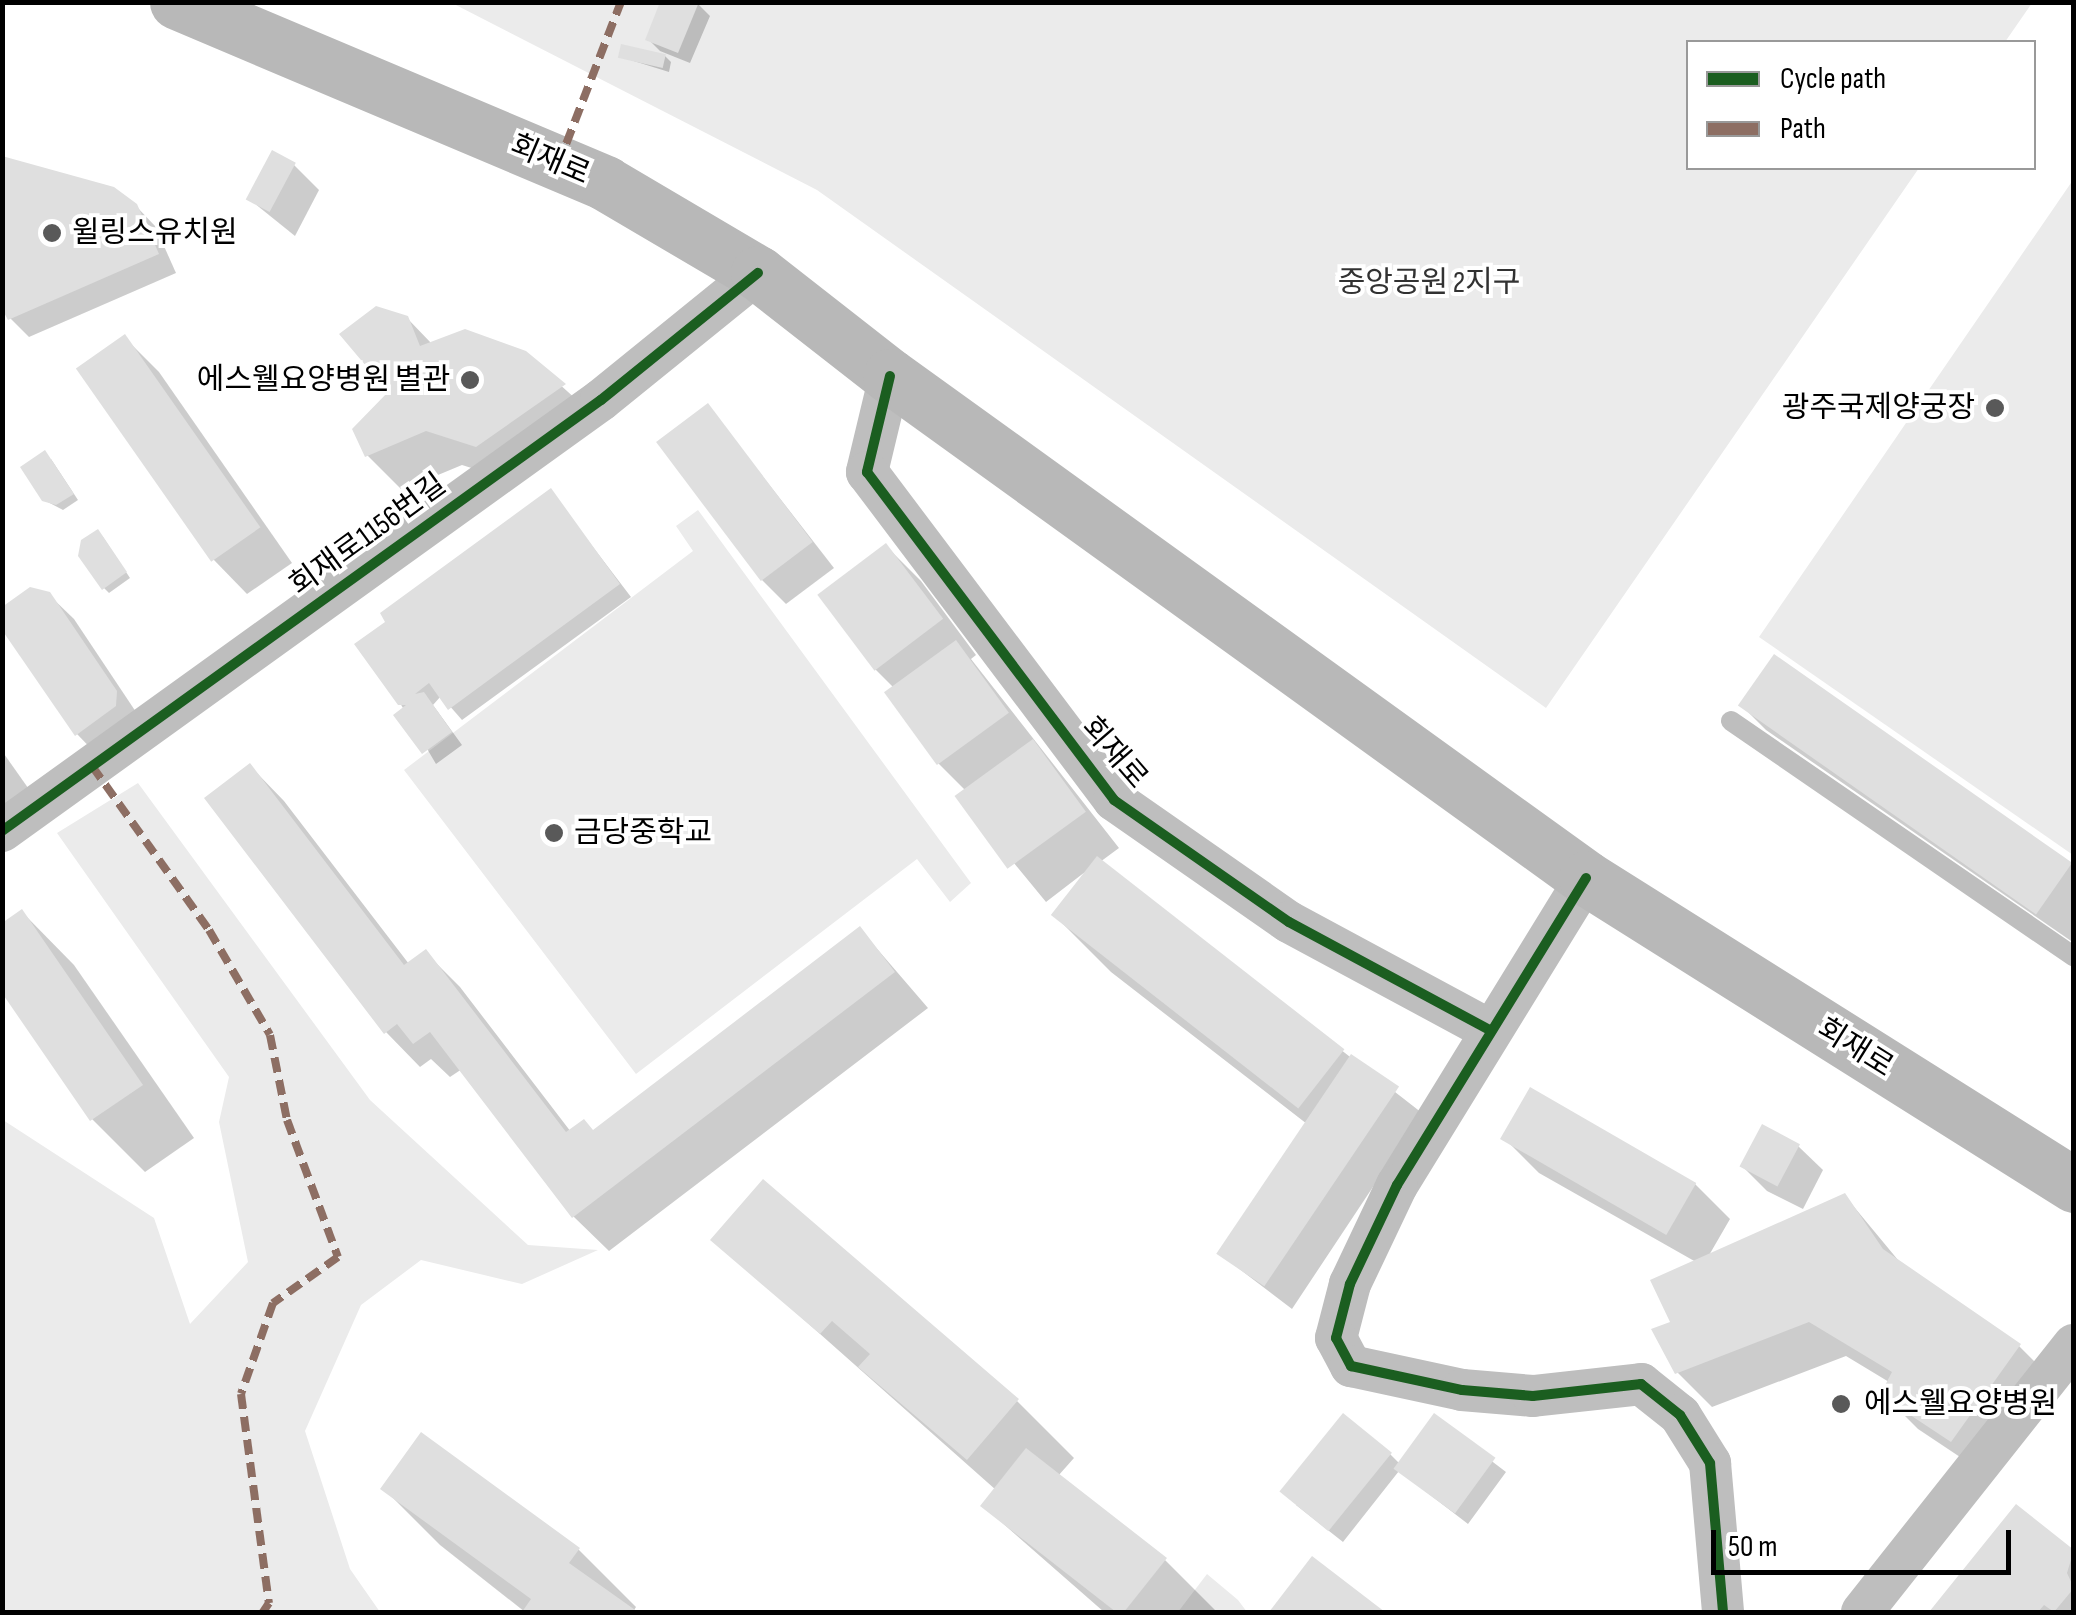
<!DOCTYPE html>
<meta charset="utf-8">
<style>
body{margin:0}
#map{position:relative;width:2076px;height:1615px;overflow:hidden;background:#fff;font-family:"Sofia Sans Condensed","Noto Sans KR",sans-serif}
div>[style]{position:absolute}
.green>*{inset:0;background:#ebebeb}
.shadow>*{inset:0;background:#0003}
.building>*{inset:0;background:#dfdfdf;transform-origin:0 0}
.service>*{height:20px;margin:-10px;padding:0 10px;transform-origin:10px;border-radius:10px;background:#bebebe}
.minor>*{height:42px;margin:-21px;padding:0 21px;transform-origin:21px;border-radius:21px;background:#bebebe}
.secondary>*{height:55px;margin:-27.5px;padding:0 27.5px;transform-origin:27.5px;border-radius:27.5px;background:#b8b8b8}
.quiet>*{height:8px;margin-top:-4px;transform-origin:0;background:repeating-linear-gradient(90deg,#8d6e63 0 15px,transparent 0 23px)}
.cycleway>*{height:10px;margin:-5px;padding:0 5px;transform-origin:5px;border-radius:5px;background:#1b5e20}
.dots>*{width:28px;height:28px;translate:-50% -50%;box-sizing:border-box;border:5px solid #fff;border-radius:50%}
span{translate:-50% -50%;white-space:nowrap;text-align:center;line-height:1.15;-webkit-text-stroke:8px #fff;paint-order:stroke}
.street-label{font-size:30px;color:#000}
.poi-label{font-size:30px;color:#000}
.left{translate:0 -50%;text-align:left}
.right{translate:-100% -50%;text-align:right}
.park-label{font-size:30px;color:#323232}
.frame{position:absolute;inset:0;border:5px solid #000;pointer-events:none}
.legend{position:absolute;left:1686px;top:40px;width:350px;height:130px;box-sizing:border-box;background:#fff;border:2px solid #999;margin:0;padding:12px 18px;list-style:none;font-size:30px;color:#000}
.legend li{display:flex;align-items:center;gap:20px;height:50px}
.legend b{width:50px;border:2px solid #999}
.scale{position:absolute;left:1711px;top:1530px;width:300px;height:45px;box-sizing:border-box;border:5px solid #000;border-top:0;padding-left:12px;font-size:30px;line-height:35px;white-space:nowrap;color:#000;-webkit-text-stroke:8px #fff;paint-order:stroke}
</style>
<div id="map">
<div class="green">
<div style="clip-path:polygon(452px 3px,2032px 3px,2005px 42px,1688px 42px,1688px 168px,1919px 168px,1546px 708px,817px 190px)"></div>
<div style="clip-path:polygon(2073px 180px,2073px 855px,1759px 637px)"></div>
<div style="clip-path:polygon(698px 510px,971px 883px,950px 902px,917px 859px,636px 1074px,404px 770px,693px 551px,676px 526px)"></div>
<div style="clip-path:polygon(138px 783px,370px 1100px,528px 1245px,598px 1250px,522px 1284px,421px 1260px,361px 1305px,305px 1431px,350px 1569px,380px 1612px,3px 1612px,3px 1120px,154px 1218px,190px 1324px,248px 1262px,219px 1122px,229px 1077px,57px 833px)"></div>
<div style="clip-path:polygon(1207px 1574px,1238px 1600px,1247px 1612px,1178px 1612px)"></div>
</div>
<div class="shadow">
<div style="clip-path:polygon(698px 4px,710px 16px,690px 63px,660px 51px,671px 62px,669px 72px,621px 57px,665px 56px,648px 39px)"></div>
<div style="clip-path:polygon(294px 165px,319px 190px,295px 236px,249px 199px)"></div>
<div style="clip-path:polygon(136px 206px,155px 226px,176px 273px,29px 337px,10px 318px)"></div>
<div style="clip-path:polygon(407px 318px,432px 344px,525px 353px,599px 420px,512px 481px,462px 465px,402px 490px,367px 455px,391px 392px)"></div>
<div style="clip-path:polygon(125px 338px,159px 372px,292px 563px,247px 594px,213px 559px)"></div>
<div style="clip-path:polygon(708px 406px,834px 568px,786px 604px,761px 579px)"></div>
<div style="clip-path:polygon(51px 459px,78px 500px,63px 510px,44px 500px)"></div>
<div style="clip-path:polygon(551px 492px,631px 597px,462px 720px,441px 696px,433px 705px,462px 745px,436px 764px,400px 703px)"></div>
<div style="clip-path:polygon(103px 537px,130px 578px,109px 593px,104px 588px)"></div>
<div style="clip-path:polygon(886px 546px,921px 581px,976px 655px,971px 659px,1119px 848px,1100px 862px,1422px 1113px,1292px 1309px,1221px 1255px,1307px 1124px,1111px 972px,1054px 915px,1085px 872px,1046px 902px,959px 796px,966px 791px,939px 764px,894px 688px,875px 669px)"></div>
<div style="clip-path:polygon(48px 594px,74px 619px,140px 718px,101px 759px,77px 734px)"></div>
<div style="clip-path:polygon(1741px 705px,2074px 864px,2074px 943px,1766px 730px)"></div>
<div style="clip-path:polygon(2px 751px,38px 802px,2px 827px)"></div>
<div style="clip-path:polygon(250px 766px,284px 801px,409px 964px,425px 952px,460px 987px,571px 1132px,593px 1132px,860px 929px,928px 1008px,609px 1251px,574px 1217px,462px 1069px,450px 1077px,431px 1059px,420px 1067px,386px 1032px)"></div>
<div style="clip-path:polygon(22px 912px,74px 965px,194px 1138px,145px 1172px,92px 1119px)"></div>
<div style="clip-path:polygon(1504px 1138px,1695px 1184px,1730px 1219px,1708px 1257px,1845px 1196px,1903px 1266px,2019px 1346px,2054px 1381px,1987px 1475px,1918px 1429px,1883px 1394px,1889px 1382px,1846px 1356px,1712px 1407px,1677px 1372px,1674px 1323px,1696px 1262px,1539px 1173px)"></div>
<div style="clip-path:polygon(1798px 1146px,1823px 1170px,1803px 1209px,1767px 1191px,1742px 1166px)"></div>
<div style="clip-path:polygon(714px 1240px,1017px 1401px,1074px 1458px,1058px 1476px,1165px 1560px,1217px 1612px,1104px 1612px,983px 1506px,996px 1490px)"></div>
<div style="clip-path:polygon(1434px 1417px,1506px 1472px,1468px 1524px,1399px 1471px,1343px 1542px,1296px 1505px,1390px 1454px,1400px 1464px)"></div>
<div style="clip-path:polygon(422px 1436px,579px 1550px,636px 1607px,633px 1612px,525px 1612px,440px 1545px,383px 1488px)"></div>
<div style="clip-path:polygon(2016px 1507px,2074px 1553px,2074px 1612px,1932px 1612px)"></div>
<div style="clip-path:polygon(1313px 1560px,1381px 1612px,1272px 1612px)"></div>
</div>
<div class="building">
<div style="clip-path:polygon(660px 2px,699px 2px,678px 53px,645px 40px)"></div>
<div style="left:621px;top:44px;width:46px;height:14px;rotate:13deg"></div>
<div style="left:272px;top:150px;width:27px;height:56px;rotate:28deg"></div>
<div style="clip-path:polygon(2px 156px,114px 187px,137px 204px,159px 254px,8px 320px,2px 309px)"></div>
<div style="clip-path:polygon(376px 306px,408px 316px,420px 346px,465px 329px,526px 351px,566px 384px,476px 447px,426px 431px,365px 457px,352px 429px,388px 392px,339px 334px)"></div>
<div style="left:125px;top:334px;width:236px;height:60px;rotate:55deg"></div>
<div style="left:708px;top:403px;width:174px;height:65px;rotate:53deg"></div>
<div style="clip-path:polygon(45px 450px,74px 494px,56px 505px,42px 501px,20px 467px)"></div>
<div style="clip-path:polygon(551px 488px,620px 584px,448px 710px,429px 683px,415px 694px,424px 692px,452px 732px,422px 754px,393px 715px,406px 705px,398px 705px,354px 644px,385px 622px,380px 613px)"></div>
<div style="clip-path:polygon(98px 529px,127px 572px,102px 590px,78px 556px,81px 540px)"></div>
<div style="left:886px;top:543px;width:95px;height:86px;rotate:53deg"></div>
<div style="clip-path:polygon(30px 587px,50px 592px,117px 691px,116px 706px,75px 736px,2px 630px,2px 607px)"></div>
<div style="left:956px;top:640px;width:90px;height:89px;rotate:54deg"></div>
<div style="left:1774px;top:654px;width:364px;height:63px;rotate:35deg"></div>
<div style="left:1033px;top:739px;width:90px;height:97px;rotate:54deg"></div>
<div style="clip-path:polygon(250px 763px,404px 965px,426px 949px,566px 1132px,584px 1119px,593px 1130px,860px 926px,895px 972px,572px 1218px,430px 1032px,413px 1044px,397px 1024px,384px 1034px,204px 798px)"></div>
<div style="left:1097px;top:856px;width:314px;height:75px;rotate:38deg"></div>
<div style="clip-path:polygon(22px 909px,143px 1085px,90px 1121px,2px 993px,2px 923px)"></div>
<div style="left:1351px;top:1054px;width:58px;height:241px;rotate:34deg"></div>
<div style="left:1530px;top:1087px;width:192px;height:60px;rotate:30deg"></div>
<div style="left:1762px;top:1124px;width:43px;height:48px;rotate:28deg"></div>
<div style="clip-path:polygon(763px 1179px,1019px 1399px,967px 1460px,858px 1367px,870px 1354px,832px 1321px,820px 1334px,710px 1240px)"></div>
<div style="clip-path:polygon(1845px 1193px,1883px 1249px,2021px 1344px,1951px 1442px,1880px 1395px,1892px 1372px,1809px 1322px,1675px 1374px,1651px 1329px,1670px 1322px,1650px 1280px)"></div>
<div style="left:1343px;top:1413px;width:63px;height:101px;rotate:39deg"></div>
<div style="left:1434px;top:1413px;width:76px;height:69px;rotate:36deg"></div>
<div style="clip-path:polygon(421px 1432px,580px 1548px,569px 1563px,638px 1612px,522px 1612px,531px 1599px,380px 1489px)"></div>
<div style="clip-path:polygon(1026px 1448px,1167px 1558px,1124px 1612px,1116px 1612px,980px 1506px)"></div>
<div style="clip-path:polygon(2016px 1504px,2074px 1550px,2067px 1573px,2074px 1588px,2054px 1612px,2044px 1605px,2038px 1612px,1929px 1612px)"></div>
<div style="clip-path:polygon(1312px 1556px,1385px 1612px,1269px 1612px)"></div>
</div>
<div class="service">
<div style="left:1731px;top:721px;width:416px;rotate:34.5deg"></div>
</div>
<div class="minor">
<div style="left:890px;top:376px;width:99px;rotate:103.5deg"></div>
<div style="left:867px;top:472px;width:411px;rotate:53deg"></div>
<div style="left:1114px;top:800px;width:213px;rotate:34.9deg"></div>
<div style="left:1289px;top:922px;width:226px;rotate:28.3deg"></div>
<div style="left:2px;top:831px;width:738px;rotate:-35.74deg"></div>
<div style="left:601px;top:400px;width:202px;rotate:-39deg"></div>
<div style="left:1586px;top:878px;width:361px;rotate:121.6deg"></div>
<div style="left:1397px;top:1185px;width:110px;rotate:115.4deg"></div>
<div style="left:1350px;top:1284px;width:56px;rotate:104.5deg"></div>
<div style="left:1336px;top:1338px;width:32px;rotate:62deg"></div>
<div style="left:1351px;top:1366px;width:114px;rotate:12.2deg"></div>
<div style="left:1462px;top:1390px;width:71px;rotate:4.8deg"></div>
<div style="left:1533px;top:1396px;width:109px;rotate:-6.3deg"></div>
<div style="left:1641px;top:1384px;width:50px;rotate:38.5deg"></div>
<div style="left:1680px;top:1415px;width:57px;rotate:58deg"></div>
<div style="left:1710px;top:1463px;width:150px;rotate:85deg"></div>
<div style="left:1862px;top:1612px;width:341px;rotate:-51.6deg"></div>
</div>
<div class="secondary">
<div style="left:177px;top:2px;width:465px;rotate:22.9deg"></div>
<div style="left:605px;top:183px;width:178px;rotate:30.5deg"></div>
<div style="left:758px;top:273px;width:167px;rotate:38deg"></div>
<div style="left:890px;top:376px;width:858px;rotate:35.8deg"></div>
<div style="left:1586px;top:878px;width:577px;rotate:32.17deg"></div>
</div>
<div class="quiet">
<div style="left:558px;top:165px;width:175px;rotate:-68.9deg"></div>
<div style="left:92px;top:766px;width:201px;rotate:54.5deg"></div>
<div style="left:209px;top:930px;width:121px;rotate:59.8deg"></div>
<div style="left:270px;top:1035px;width:87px;rotate:78.7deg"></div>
<div style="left:287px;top:1120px;width:146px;rotate:69.6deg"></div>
<div style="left:338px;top:1257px;width:80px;rotate:144.7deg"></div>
<div style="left:273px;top:1303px;width:96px;rotate:109.4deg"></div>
<div style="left:241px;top:1394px;width:211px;rotate:82.4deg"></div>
<div style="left:269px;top:1603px;width:11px;rotate:124deg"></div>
</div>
<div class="cycleway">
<div style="left:890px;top:376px;width:99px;rotate:103.5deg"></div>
<div style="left:867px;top:472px;width:411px;rotate:53deg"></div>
<div style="left:1114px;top:800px;width:213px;rotate:34.9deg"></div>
<div style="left:1289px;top:922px;width:226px;rotate:28.3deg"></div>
<div style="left:2px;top:831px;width:738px;rotate:-35.74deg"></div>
<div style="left:601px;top:400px;width:202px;rotate:-39deg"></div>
<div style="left:1586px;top:878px;width:361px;rotate:121.6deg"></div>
<div style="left:1397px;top:1185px;width:110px;rotate:115.4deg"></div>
<div style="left:1350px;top:1284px;width:56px;rotate:104.5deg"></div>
<div style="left:1336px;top:1338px;width:32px;rotate:62deg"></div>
<div style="left:1351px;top:1366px;width:114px;rotate:12.2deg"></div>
<div style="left:1462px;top:1390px;width:71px;rotate:4.8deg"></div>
<div style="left:1533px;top:1396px;width:109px;rotate:-6.3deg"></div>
<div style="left:1641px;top:1384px;width:50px;rotate:38.5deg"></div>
<div style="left:1680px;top:1415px;width:57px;rotate:58deg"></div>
<div style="left:1710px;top:1463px;width:150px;rotate:85deg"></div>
</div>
<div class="dots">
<div style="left:52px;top:233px;background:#595959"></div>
<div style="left:470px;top:380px;background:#595959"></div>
<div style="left:1995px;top:408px;background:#595959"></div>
<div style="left:554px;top:833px;background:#595959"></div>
<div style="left:1841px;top:1404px;background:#595959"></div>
</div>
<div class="street-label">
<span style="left:550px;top:160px;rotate:23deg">회재로</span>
<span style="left:368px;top:535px;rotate:-36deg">회재로1156번길</span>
<span style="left:1114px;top:753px;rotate:49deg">회재로</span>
<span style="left:1855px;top:1048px;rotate:32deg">회재로</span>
</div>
<div class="poi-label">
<span class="left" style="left:72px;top:233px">윌링스유치원</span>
<span class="right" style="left:450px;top:380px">에스웰요양병원 별관</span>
<span class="right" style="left:1975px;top:408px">광주국제양궁장</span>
<span class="left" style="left:574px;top:833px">금당중학교</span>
<span class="left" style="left:1864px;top:1404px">에스웰요양병원</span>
</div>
<div class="park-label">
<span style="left:1429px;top:283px">중앙공원 2지구</span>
</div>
<div class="frame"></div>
<ul class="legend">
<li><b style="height:12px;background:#1b5e20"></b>Cycle path</li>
<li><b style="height:12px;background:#8d6e63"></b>Path</li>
</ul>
<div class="scale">50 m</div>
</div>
